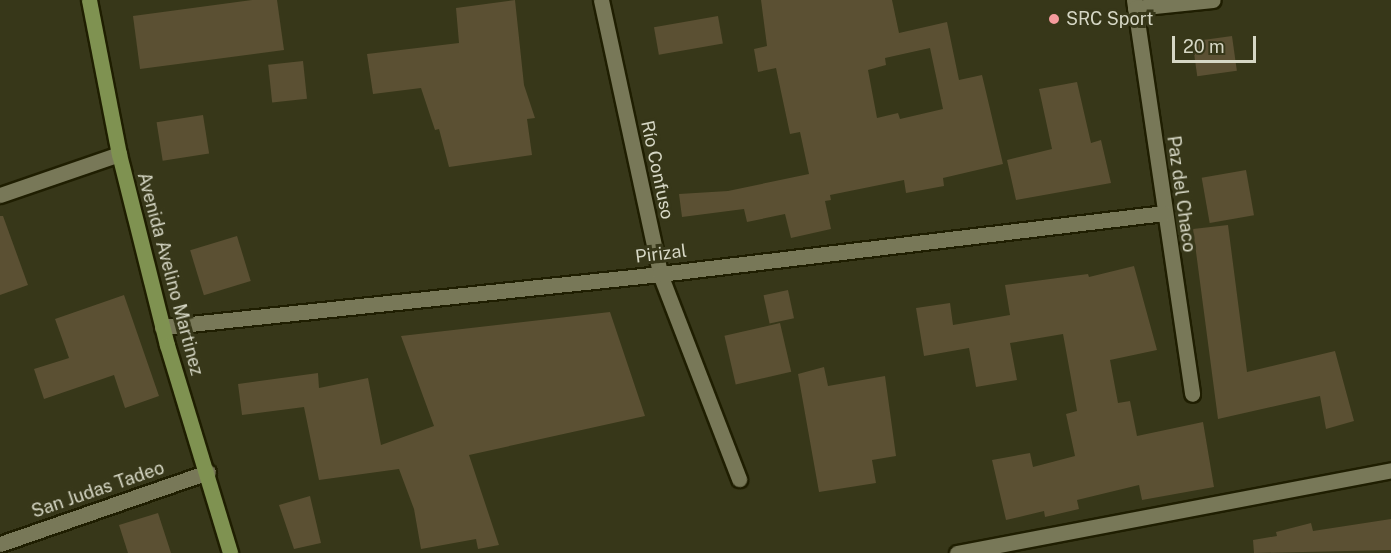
<!DOCTYPE html>
<meta charset="utf-8">
<style>
body{margin:0}
#map{position:relative;width:1391px;height:553px;overflow:hidden;background:#373719;font-family:"Public Sans",sans-serif}
div>[style]{position:absolute}
.building>*{inset:0;background:#5b5033;transform-origin:0 0}
.roads{filter:drop-shadow(2px 0 #1f1e01) drop-shadow(-2px 0 #1f1e01) drop-shadow(0 2px #1f1e01) drop-shadow(0 -2px #1f1e01)}
.minor>*{height:15px;margin:-7.5px;padding:0 7.5px;transform-origin:7.5px;border-radius:7.5px;background:#787858}
.tertiary>*{height:15px;margin:-7.5px;padding:0 7.5px;transform-origin:7.5px;border-radius:7.5px;background:#787858}
.primary>*{height:15px;margin:-7.5px;padding:0 7.5px;transform-origin:7.5px;border-radius:7.5px;background:#7f9251}
.dots>*{width:16px;height:16px;translate:-50% -50%;box-sizing:border-box;border:3px solid #373719;border-radius:50%}
span{translate:-50% -50%;white-space:nowrap;text-align:center;line-height:1.15;-webkit-text-stroke:6px #373719;paint-order:stroke}
.poi-label{font-size:18px;color:#d6d7c5}
.left{translate:0 -50%;text-align:left}
.street-label{font-size:18px;color:#d6d7c5}
.scale{position:absolute;left:1172px;top:36px;width:84px;height:27px;box-sizing:border-box;border:3px solid #d6d7c5;border-top:0;padding-left:8px;font-size:18px;line-height:21px;white-space:nowrap;color:#d6d7c5;-webkit-text-stroke:4px #373719;paint-order:stroke}
</style>
<div id="map">
<div class="building">
<div style="clip-path:polygon(252px 0,277px 0,284px 50px,140px 69px,133px 16px)"></div>
<div style="clip-path:polygon(515px 0,524px 85px,535px 118px,527px 119px,532px 155px,449px 167px,439px 129px,435px 130px,421px 88px,373px 94px,367px 54px,459px 43px,456px 8px)"></div>
<div style="clip-path:polygon(evenodd,761px 0,892px 0,899px 33px,947px 22px,959px 80px,982px 75px,1003px 164px,943px 178px,944px 186px,906px 193px,904px 180px,830px 195px,831px 200px,825px 201px,831px 229px,791px 238px,785px 214px,747px 222px,744px 209px,682px 217px,679px 194px,728px 191px,809px 174px,800px 132px,790px 134px,776px 68px,758px 72px,754px 49px,767px 46px,761px 0,930px 48px,943px 109px,900px 119px,898px 113px,877px 118px,868px 70px,886px 65px,885px 58px,930px 48px)"></div>
<div style="left:718px;top:16px;width:28px;height:65px;rotate:80deg"></div>
<div style="left:1232px;top:36px;width:35px;height:40px;rotate:82deg"></div>
<div style="left:303px;top:61px;width:38px;height:35px;rotate:84deg"></div>
<div style="clip-path:polygon(1077px 82px,1091px 143px,1101px 140px,1111px 183px,1016px 200px,1007px 160px,1052px 149px,1039px 89px)"></div>
<div style="left:203px;top:115px;width:39px;height:47px;rotate:81deg"></div>
<div style="left:1246px;top:170px;width:46px;height:45px;rotate:80deg"></div>
<div style="clip-path:polygon(0 216px,3px 216px,28px 285px,0 295px)"></div>
<div style="clip-path:polygon(1228px 225px,1247px 372px,1335px 351px,1354px 421px,1326px 429px,1320px 396px,1218px 419px,1193px 229px)"></div>
<div style="left:237px;top:236px;width:47px;height:49px;rotate:73deg"></div>
<div style="clip-path:polygon(1134px 266px,1157px 350px,1110px 360px,1118px 403px,1130px 401px,1137px 436px,1203px 422px,1214px 487px,1142px 500px,1139px 485px,1077px 500px,1079px 509px,1045px 517px,1044px 511px,1006px 520px,992px 460px,1030px 453px,1033px 467px,1075px 456px,1066px 414px,1077px 411px,1063px 334px,1010px 343px,1017px 380px,976px 387px,969px 348px,924px 356px,916px 308px,950px 303px,953px 325px,1010px 315px,1005px 285px,1088px 274px,1089px 277px)"></div>
<div style="left:788px;top:290px;width:29px;height:25px;rotate:78deg"></div>
<div style="clip-path:polygon(124px 295px,159px 396px,125px 408px,114px 375px,44px 399px,34px 369px,69px 358px,55px 319px)"></div>
<div style="clip-path:polygon(610px 312px,645px 416px,469px 455px,499px 545px,478px 549px,476px 539px,421px 549px,414px 509px,399px 469px,319px 480px,304px 407px,242px 415px,238px 384px,318px 373px,319px 388px,368px 378px,381px 445px,434px 426px,401px 336px)"></div>
<div style="left:780px;top:323px;width:50px;height:57px;rotate:77deg"></div>
<div style="clip-path:polygon(824px 367px,828px 386px,885px 376px,896px 456px,872px 460px,876px 483px,819px 492px,798px 374px)"></div>
<div style="clip-path:polygon(310px 496px,321px 543px,294px 549px,279px 505px)"></div>
<div style="clip-path:polygon(158px 513px,171px 553px,128px 553px,119px 525px)"></div>
<div style="clip-path:polygon(1391px 519px,1391px 550px,1254px 553px,1253px 540px,1277px 536px,1276px 532px,1311px 523px,1313px 531px)"></div>
</div>
<div class="roads">
<div class="minor">
<div style="left:601px;top:0;width:280px;rotate:77.8deg"></div>
<div style="left:660px;top:274px;width:220px;rotate:68.9deg"></div>
<div style="left:1134px;top:0;width:398px;rotate:81.6deg"></div>
<div style="left:1135px;top:8px;width:78px;rotate:-5.9deg"></div>
<div style="left:162px;top:327px;width:501px;rotate:-6.07deg"></div>
<div style="left:660px;top:274px;width:508px;rotate:-6.9deg"></div>
<div style="left:0;top:544px;width:220px;rotate:-19.1deg"></div>
<div style="left:957px;top:553px;width:442px;rotate:-10.8deg"></div>
</div>
<div class="tertiary">
<div style="left:0;top:195px;width:126px;rotate:-19deg"></div>
</div>
<div class="primary">
<div style="left:89px;top:0;width:157px;rotate:79deg"></div>
<div style="left:119px;top:154px;width:197px;rotate:75.9deg"></div>
<div style="left:167px;top:345px;width:217px;rotate:73.1deg"></div>
</div>
</div>
<div class="dots">
<div style="left:1054px;top:19px;background:#f59b9d"></div>
</div>
<div class="poi-label">
<span class="left" style="left:1066px;top:19px">SRC Sport</span>
</div>
<div class="street-label">
<span style="left:657px;top:170px;rotate:78deg">Río Confuso</span>
<span style="left:1181px;top:194px;rotate:82deg">Paz del Chaco</span>
<span style="left:661px;top:254px;rotate:-7deg">Pirizal</span>
<span style="left:170px;top:274px;rotate:75deg">Avenida Avelino Martinez</span>
<span style="left:98px;top:490px;rotate:-19deg">San Judas Tadeo</span>
</div>
<div class="scale">20 m</div>
</div>
